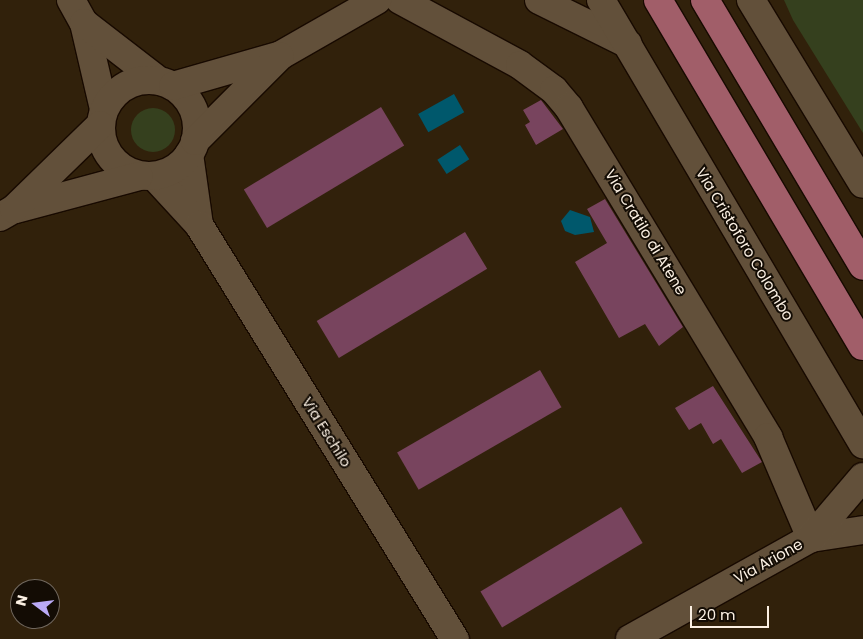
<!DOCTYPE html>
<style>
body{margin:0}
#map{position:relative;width:863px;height:639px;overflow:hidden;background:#31210b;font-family:Poppins,sans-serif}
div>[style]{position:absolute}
.green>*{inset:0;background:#35401e}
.round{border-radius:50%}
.water>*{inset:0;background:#00586c;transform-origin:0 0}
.building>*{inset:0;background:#78445e;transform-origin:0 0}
.roads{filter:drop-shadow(1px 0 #180a00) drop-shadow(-1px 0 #180a00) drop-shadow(0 1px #180a00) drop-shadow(0 -1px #180a00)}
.minor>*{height:28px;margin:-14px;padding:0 14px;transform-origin:14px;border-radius:14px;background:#62503a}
.tertiary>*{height:28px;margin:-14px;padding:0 14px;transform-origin:14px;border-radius:14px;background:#62503a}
.tertiary>.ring{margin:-14px;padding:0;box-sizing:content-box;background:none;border:28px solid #62503a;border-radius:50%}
.primary>*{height:28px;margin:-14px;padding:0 14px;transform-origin:14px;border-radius:14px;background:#a15e69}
span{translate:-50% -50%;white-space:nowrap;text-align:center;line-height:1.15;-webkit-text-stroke:4px #130c04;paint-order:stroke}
.street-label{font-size:15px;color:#fbf0e3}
.north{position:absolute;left:10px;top:579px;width:50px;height:50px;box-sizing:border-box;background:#130c04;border:1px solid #70675d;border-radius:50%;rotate:285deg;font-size:14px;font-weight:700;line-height:20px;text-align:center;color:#fbf0e3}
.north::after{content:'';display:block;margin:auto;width:18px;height:22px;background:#baaaf6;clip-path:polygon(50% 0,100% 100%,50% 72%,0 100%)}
.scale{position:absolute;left:690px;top:606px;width:79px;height:22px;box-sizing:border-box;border:2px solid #fbf0e3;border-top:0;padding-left:6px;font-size:15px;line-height:18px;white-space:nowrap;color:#fbf0e3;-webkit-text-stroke:4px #130c04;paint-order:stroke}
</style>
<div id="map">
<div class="green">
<div style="clip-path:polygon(784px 0,863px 0,863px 133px,793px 20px)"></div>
<div class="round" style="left:131px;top:108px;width:44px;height:44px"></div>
</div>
<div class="water">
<div style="left:454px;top:94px;width:21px;height:41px;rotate:61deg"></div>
<div style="left:460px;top:145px;width:17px;height:27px;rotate:57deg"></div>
<div style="clip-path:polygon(570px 210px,590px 217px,594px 232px,575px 235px,565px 231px,561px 221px)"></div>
</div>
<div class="building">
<div style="clip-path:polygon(541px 100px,563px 129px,536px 145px,525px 125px,530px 122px,523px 110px)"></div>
<div style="left:381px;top:107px;width:45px;height:160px;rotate:59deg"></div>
<div style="clip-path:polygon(605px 199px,683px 327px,659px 346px,645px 324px,619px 338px,575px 262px,607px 243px,587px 209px)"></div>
<div style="left:465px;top:232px;width:43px;height:173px;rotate:59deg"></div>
<div style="left:540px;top:370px;width:43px;height:165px;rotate:60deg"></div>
<div style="clip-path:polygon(713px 386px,762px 462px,742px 473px,721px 439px,713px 444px,701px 423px,689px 430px,675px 408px)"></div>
<div style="left:621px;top:507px;width:42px;height:164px;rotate:59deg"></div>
</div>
<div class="roads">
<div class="minor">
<div style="left:71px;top:0;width:26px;rotate:61deg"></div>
<div style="left:84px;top:23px;width:88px;rotate:76.9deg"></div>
<div style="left:400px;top:0;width:136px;rotate:28.4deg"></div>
<div style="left:520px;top:65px;width:42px;rotate:36.3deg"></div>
<div style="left:554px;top:90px;width:23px;rotate:50deg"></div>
<div style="left:569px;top:108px;width:385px;rotate:58.8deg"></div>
<div style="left:768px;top:437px;width:110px;rotate:66.9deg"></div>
<div style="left:84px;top:23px;width:95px;rotate:37.7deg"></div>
<div style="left:189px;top:154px;width:72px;rotate:82deg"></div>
<div style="left:154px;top:176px;width:67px;rotate:47.4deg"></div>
<div style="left:199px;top:225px;width:487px;rotate:58.3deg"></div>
<div style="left:811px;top:538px;width:53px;rotate:-8.7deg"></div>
<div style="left:630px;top:639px;width:207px;rotate:-29.2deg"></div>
<div style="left:811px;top:538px;width:80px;rotate:-49.6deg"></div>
</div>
<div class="tertiary">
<div style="left:539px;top:0;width:99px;rotate:26.3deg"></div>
<div style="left:601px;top:0;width:516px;rotate:59.46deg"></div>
<div style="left:751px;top:0;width:215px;rotate:58.7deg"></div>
<div class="ring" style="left:101px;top:80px;width:68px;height:68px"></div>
<div style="left:173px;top:86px;width:112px;rotate:-16deg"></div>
<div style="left:281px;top:55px;width:111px;rotate:-29.8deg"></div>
<div style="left:195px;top:141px;width:120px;rotate:-45deg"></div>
<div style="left:16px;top:209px;width:127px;rotate:-15deg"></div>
<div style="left:0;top:217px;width:16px;rotate:-30deg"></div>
<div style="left:14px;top:209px;width:120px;rotate:-44.3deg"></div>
</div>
<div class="primary">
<div style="left:658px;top:0;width:402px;rotate:59.4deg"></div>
<div style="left:705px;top:0;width:309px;rotate:59.3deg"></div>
</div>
</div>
<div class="street-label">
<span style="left:646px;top:232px;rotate:59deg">Via Cratilo di Atene</span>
<span style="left:745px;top:244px;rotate:59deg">Via Cristoforo Colombo</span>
<span style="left:327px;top:432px;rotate:58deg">Via Eschilo</span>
<span style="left:768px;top:561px;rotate:-29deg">Via Arione</span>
</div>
<div class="north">N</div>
<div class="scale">20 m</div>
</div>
